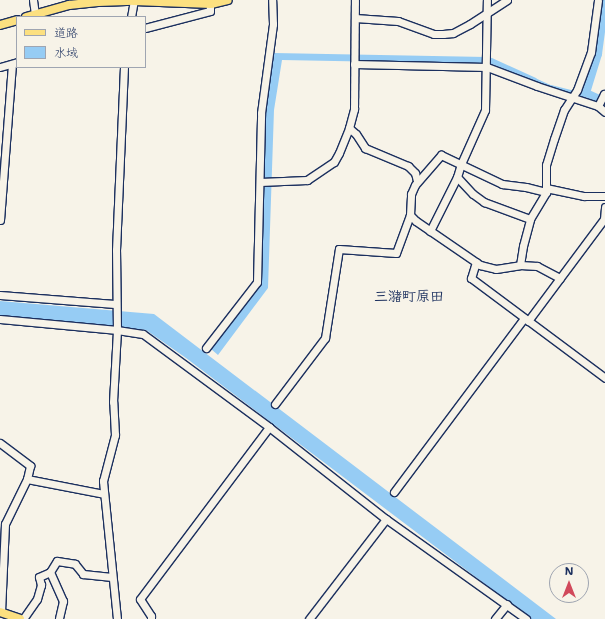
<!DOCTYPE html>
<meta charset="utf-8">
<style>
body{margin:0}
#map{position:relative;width:605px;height:619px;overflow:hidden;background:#f7f3e8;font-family:"Shantell Sans","Klee One",sans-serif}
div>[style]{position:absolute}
.water>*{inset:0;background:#96ccf4}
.canal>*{height:5px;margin:-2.5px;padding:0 2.5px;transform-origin:2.5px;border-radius:2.5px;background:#96ccf4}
.river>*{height:8px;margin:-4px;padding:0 4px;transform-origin:4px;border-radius:4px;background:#96ccf4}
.roads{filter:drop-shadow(1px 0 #1b2f5e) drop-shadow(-1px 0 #1b2f5e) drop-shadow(0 1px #1b2f5e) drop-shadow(0 -1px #1b2f5e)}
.minor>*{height:7px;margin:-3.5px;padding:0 3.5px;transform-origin:3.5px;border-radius:3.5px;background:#f7f3e8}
.major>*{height:8px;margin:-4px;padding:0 4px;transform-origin:4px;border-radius:4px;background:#fce080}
span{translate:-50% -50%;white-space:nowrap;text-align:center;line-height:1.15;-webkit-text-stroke:3.5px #f7f3e8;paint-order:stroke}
.quarter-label{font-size:14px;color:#1b2f5e;font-weight:700}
.legend{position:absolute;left:16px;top:16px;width:130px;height:52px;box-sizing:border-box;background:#f7f3e8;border:1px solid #9fa5b1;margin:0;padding:5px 7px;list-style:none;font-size:12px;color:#1b2f5e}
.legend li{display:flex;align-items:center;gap:8px;height:20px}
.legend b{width:20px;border:1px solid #9fa5b1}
.north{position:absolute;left:549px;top:563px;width:40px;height:40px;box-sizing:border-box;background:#f7f3e8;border:1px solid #9fa5b1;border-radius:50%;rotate:0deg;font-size:11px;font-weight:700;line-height:16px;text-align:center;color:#1b2f5e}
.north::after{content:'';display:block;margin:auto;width:14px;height:18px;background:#d1495b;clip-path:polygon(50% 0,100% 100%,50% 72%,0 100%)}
</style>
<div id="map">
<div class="water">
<div style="clip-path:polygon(274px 53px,486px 57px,492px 58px,536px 78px,539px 82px,535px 83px,492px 64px,282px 60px,274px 110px,268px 288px,218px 355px,211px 349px,259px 284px,266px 108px)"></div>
<div style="clip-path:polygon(0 301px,154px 314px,556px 619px,531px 619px,186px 358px,146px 330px,0 319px)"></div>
</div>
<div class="canal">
<div style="left:534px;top:80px;width:17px;rotate:24deg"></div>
<div style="left:550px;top:87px;width:34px;rotate:14deg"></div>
<div style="left:583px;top:95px;width:4px;rotate:-34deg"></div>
</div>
<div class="river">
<div style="left:599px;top:99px;width:14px;rotate:-155deg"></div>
<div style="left:586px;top:93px;width:41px;rotate:-72.9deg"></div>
<div style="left:598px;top:54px;width:52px;rotate:-82.3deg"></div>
</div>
<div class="roads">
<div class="minor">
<div style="left:33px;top:0;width:14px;rotate:82deg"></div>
<div style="left:131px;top:17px;width:17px;rotate:-80deg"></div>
<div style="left:355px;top:18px;width:43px;rotate:4deg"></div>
<div style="left:398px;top:21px;width:38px;rotate:20deg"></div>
<div style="left:434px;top:34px;width:9px"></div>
<div style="left:443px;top:34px;width:10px;rotate:-6deg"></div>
<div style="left:453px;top:33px;width:19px;rotate:-28deg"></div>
<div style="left:470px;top:24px;width:44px;rotate:-33deg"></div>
<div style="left:145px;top:28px;width:67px;rotate:-14.7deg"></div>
<div style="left:210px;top:11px;width:11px;rotate:-90deg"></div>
<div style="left:354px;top:64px;width:133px;rotate:1.3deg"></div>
<div style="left:487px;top:67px;width:53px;rotate:20.8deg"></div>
<div style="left:537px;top:86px;width:64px;rotate:18.2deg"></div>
<div style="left:598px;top:106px;width:9px;rotate:41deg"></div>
<div style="left:0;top:67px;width:18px;rotate:-16deg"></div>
<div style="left:598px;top:106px;width:13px;rotate:-63deg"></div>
<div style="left:604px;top:94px;width:1px;rotate:45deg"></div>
<div style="left:349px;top:128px;width:9px;rotate:41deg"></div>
<div style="left:356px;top:134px;width:17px;rotate:57deg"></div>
<div style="left:365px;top:148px;width:47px;rotate:22.7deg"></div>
<div style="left:408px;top:166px;width:10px;rotate:45deg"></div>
<div style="left:415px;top:173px;width:8px;rotate:76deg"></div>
<div style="left:457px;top:177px;width:23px;rotate:47deg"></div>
<div style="left:473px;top:194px;width:14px;rotate:36deg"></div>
<div style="left:484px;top:202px;width:49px;rotate:20.3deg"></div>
<div style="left:260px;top:182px;width:47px;rotate:-2.4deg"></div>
<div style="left:307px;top:180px;width:32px;rotate:-34deg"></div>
<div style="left:334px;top:162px;width:10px;rotate:-61deg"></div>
<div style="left:339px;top:153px;width:27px;rotate:-68deg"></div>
<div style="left:349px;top:128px;width:20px;rotate:-75deg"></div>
<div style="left:354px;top:109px;width:109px;rotate:-89.5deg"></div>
<div style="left:546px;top:188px;width:39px;rotate:12deg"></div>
<div style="left:584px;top:196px;width:21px"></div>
<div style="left:410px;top:215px;width:8px;rotate:45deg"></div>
<div style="left:416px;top:221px;width:78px;rotate:34.5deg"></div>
<div style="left:480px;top:265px;width:16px;rotate:14deg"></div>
<div style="left:496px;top:269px;width:24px;rotate:-9deg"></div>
<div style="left:520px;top:265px;width:19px;rotate:-81deg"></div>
<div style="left:523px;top:246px;width:28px;rotate:-75deg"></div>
<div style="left:530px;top:219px;width:31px;rotate:-59deg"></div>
<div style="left:546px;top:192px;width:27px;rotate:-90deg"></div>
<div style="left:546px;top:165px;width:27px;rotate:-73deg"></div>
<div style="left:554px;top:139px;width:31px;rotate:-71deg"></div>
<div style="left:564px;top:110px;width:24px;rotate:-57deg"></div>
<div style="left:577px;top:90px;width:40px;rotate:-69.8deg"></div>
<div style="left:591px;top:52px;width:52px;rotate:-82.3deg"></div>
<div style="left:0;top:220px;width:156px;rotate:-85.6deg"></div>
<div style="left:430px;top:231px;width:60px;rotate:-63.4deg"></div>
<div style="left:457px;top:177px;width:14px;rotate:-73deg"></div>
<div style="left:461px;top:164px;width:59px;rotate:-66deg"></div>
<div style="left:485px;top:110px;width:110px;rotate:-89deg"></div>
<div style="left:476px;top:262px;width:17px;rotate:107deg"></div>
<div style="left:471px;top:278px;width:167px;rotate:36.7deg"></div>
<div style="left:520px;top:265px;width:17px;rotate:3deg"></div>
<div style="left:537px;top:266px;width:26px;rotate:28deg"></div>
<div style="left:0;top:295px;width:115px;rotate:4.5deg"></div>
<div style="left:0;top:319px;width:118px;rotate:5.4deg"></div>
<div style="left:117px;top:330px;width:26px;rotate:9deg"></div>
<div style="left:143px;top:334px;width:157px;rotate:36.4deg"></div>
<div style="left:269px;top:427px;width:149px;rotate:38.2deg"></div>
<div style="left:386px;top:519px;width:172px;rotate:35.5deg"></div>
<div style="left:528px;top:321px;width:127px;rotate:-53.3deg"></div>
<div style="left:604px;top:219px;width:12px;rotate:-85deg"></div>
<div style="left:206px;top:348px;width:83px;rotate:-52.3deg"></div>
<div style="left:257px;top:282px;width:169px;rotate:-88.6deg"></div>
<div style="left:261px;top:113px;width:90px;rotate:-82.3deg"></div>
<div style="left:273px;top:24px;width:24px;rotate:-92deg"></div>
<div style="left:275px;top:404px;width:83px;rotate:-52.9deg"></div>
<div style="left:325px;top:338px;width:90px;rotate:-81.1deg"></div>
<div style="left:339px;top:249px;width:57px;rotate:4deg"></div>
<div style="left:396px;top:253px;width:40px;rotate:-69.8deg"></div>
<div style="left:410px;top:215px;width:21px;rotate:-87deg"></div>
<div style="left:411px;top:194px;width:10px;rotate:-66deg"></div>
<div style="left:415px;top:185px;width:40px;rotate:-49deg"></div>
<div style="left:441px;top:155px;width:68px;rotate:25.4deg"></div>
<div style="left:502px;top:184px;width:24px;rotate:7deg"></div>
<div style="left:526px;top:187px;width:21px;rotate:14deg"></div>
<div style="left:0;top:443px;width:38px;rotate:37deg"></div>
<div style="left:30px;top:466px;width:13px;rotate:103deg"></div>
<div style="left:27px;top:479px;width:50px;rotate:116.1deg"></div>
<div style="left:5px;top:524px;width:88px;rotate:92.6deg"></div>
<div style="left:27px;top:479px;width:78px;rotate:11deg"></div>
<div style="left:394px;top:492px;width:217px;rotate:-53.2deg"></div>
<div style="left:50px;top:572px;width:32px;rotate:66deg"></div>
<div style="left:63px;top:601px;width:18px;rotate:103deg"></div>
<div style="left:23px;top:619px;width:24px;rotate:-55deg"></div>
<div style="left:37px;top:599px;width:15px;rotate:-74deg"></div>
<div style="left:41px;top:585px;width:8px;rotate:-104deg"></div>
<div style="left:39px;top:577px;width:12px;rotate:-24deg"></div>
<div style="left:50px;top:572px;width:13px;rotate:-58deg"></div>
<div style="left:57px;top:561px;width:18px;rotate:9deg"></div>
<div style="left:75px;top:564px;width:13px;rotate:51deg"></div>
<div style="left:83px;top:574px;width:29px;rotate:6deg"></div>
<div style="left:117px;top:619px;width:139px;rotate:-95.8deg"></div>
<div style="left:103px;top:481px;width:48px;rotate:-75.4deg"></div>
<div style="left:115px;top:435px;width:33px;rotate:-93deg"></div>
<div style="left:113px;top:402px;width:72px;rotate:-86.8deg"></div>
<div style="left:117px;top:330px;width:80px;rotate:-90.7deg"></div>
<div style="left:116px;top:250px;width:183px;rotate:-87.5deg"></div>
<div style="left:151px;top:619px;width:3px;rotate:-90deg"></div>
<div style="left:151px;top:616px;width:20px;rotate:-123deg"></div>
<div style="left:140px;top:599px;width:215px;rotate:-53.1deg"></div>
<div style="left:309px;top:619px;width:126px;rotate:-52.4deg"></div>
<div style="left:495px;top:619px;width:19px;rotate:-51deg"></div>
</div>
<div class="major">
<div style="left:26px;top:17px;width:45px;rotate:-15.6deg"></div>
<div style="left:69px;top:5px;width:29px;rotate:-6deg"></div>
<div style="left:98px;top:2px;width:36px;rotate:-2deg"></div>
<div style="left:134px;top:1px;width:77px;rotate:2.2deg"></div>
<div style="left:211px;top:4px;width:17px;rotate:-13deg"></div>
<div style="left:0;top:25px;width:18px;rotate:-16deg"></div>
<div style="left:0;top:612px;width:21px;rotate:19deg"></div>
</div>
</div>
<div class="quarter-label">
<span style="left:409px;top:296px">三潴町原田</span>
</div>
<ul class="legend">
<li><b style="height:5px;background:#fce080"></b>道路</li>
<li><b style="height:11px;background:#96ccf4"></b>水域</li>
</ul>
<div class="north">N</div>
</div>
